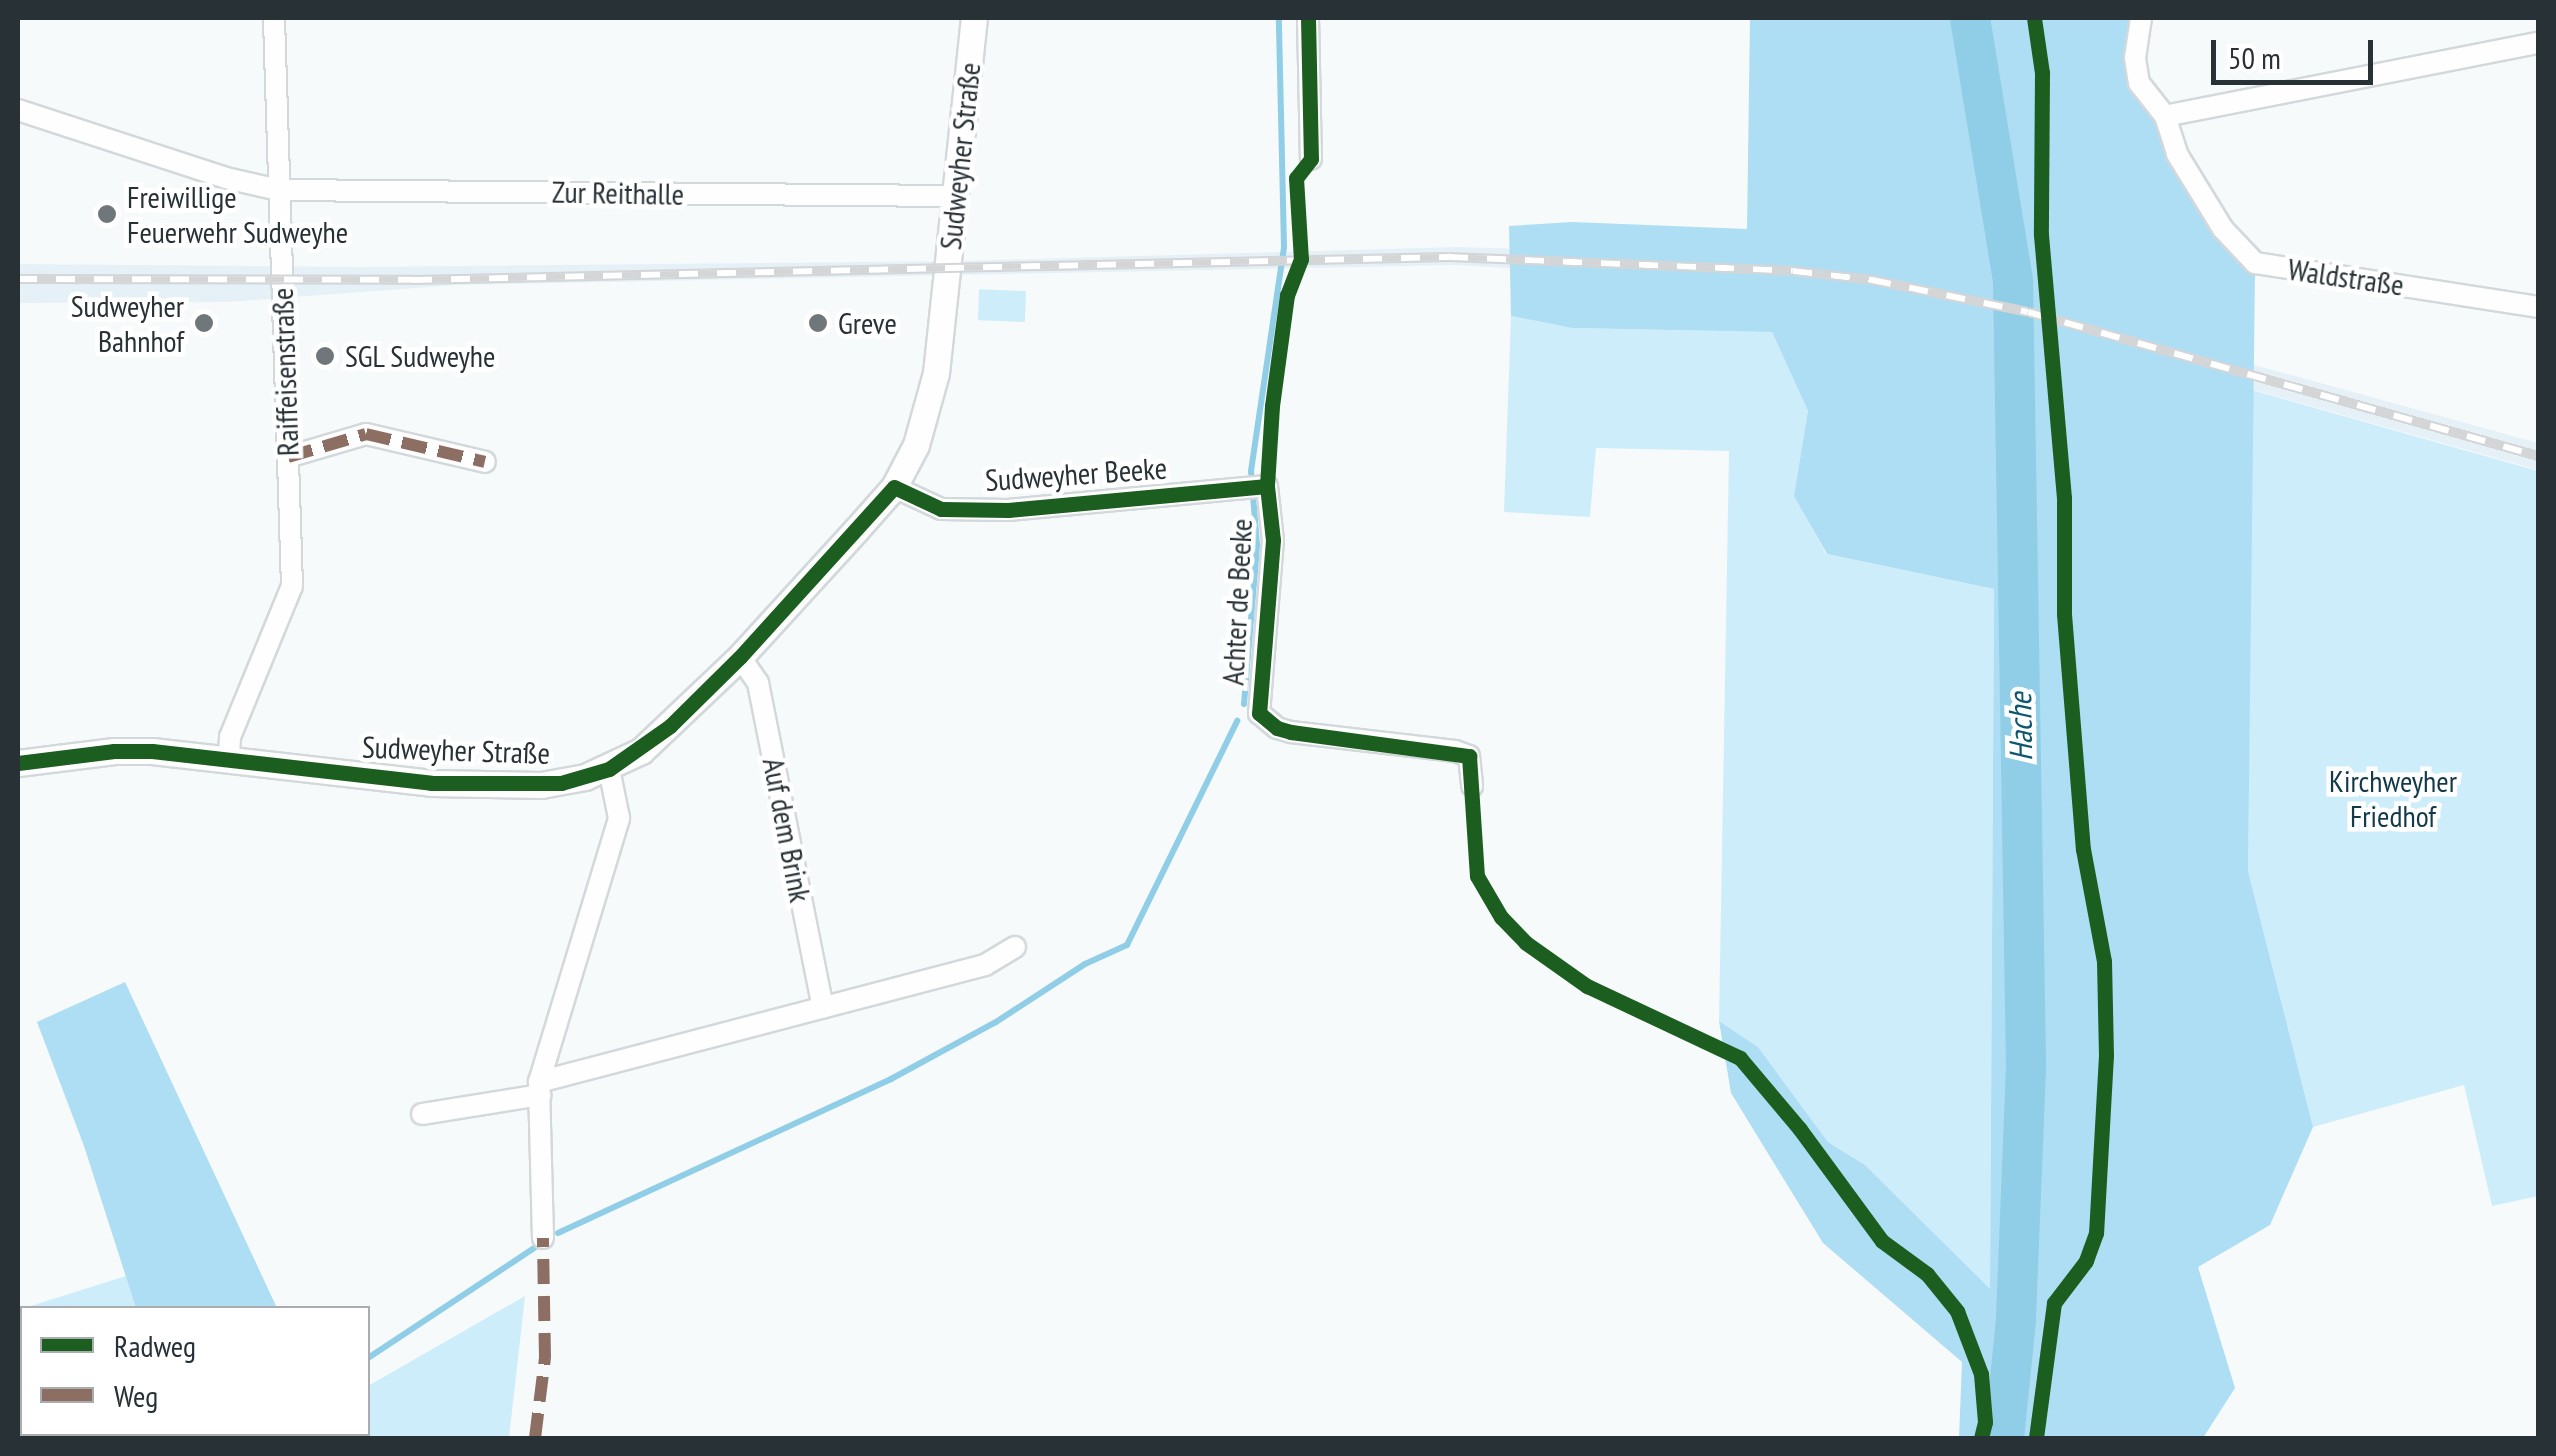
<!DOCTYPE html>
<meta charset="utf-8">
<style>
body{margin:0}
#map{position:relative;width:2556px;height:1456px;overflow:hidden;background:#f7fafb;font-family:"PT Sans Narrow",sans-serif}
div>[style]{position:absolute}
.built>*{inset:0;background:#e5f1f7}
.green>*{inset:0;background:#ceedfb;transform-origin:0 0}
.forest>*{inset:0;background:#addef3}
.stream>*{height:6px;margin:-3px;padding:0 3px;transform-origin:3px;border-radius:3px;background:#90cde6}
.river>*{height:40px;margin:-20px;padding:0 20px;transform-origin:20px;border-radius:20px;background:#90cde6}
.roads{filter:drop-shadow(2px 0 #d3d8db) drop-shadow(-2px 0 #d3d8db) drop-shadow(0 2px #d3d8db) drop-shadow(0 -2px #d3d8db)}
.minor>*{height:20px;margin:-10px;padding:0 10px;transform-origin:10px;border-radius:10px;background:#fefefe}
.tertiary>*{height:25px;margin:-12.5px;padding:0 12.5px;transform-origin:12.5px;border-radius:12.5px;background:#fefefe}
.rail>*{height:10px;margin-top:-5px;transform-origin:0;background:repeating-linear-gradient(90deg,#fff 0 19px,#d4d5d6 0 38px);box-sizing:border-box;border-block:2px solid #d4d5d6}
.quiet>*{height:12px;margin-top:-6px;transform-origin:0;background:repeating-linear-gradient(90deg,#8d6e63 0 25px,transparent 0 37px)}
.cycleway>*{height:15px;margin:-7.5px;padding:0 7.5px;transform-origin:7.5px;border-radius:7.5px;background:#1b5e20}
.dots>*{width:28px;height:28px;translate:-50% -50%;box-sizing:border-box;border:5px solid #fff;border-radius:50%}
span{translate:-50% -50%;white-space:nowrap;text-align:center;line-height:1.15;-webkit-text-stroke:9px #fff;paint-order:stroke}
.street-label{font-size:30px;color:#273136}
.poi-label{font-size:30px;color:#273136}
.left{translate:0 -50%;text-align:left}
.right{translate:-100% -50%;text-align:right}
.park-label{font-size:30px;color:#133a49}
.water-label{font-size:32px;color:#0f576f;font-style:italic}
.frame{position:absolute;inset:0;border:20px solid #273136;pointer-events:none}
.legend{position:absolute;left:20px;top:1306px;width:350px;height:130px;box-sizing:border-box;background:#fff;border:2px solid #a9adaf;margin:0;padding:12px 18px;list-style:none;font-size:30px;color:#273136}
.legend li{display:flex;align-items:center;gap:20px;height:50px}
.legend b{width:50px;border:2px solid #a9adaf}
.scale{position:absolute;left:2211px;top:40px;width:162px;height:45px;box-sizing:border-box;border:5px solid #273136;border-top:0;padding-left:12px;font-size:30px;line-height:35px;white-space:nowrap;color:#273136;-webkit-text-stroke:8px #fff;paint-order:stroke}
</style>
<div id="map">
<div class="built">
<div style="clip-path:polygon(1458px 247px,1795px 257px,1986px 291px,2538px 443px,2538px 470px,2024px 325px,1794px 284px,1454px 265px,456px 285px,228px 302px,18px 303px,18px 264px,361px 267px,960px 261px)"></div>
</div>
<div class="green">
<div style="left:1026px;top:291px;width:31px;height:47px;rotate:92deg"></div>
<div style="clip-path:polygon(1511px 316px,1572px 328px,1772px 332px,1808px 411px,1795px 496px,1826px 554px,1994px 589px,1990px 1290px,1865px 1165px,1828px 1142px,1758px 1047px,1719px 1021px,1729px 451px,1596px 448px,1590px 517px,1504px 512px)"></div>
<div style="clip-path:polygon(2252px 390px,2538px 471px,2538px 1196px,2492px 1206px,2464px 1085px,2313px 1127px,2248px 871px)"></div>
<div style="clip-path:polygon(126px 1276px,136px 1308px,22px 1308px,22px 1434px,172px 1434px,173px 1438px,18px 1438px,18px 1310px)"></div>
<div style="clip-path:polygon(525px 1296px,509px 1438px,271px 1438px,280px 1434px,368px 1434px,368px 1386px)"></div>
</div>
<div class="forest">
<div style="clip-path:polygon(1750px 18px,2135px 18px,2146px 105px,2172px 155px,2255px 270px,2248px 871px,2313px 1127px,2270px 1225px,2198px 1267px,2235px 1388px,2203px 1438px,1959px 1438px,1962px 1362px,1823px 1243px,1731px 1093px,1719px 1021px,1758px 1047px,1828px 1142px,1865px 1165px,1990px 1289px,1994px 589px,1827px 554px,1794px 496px,1808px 411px,1772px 332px,1572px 328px,1511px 316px,1509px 226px,1572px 222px,1747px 229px)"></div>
<div style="clip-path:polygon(125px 982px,277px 1308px,136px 1308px,84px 1146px,37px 1022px)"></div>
</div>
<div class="stream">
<div style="left:1244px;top:704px;width:160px;rotate:-85.3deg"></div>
<div style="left:1257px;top:545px;width:74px;rotate:-94.6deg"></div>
<div style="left:1251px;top:471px;width:226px;rotate:-81.6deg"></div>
<div style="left:1284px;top:247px;width:229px;rotate:-91.3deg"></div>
<div style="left:558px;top:1233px;width:367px;rotate:-24.8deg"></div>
<div style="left:891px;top:1079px;width:119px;rotate:-28.5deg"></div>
<div style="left:996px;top:1022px;width:106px;rotate:-33.1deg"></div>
<div style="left:1085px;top:964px;width:46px;rotate:-24.3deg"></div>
<div style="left:1127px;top:945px;width:250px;rotate:-63.8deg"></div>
<div style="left:368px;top:1358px;width:201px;rotate:-33.5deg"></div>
<div style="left:243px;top:1438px;width:9px;rotate:-27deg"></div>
</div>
<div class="river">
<div style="left:1970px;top:18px;width:266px;rotate:80.7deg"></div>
<div style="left:2013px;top:280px;width:788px;rotate:89.05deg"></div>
<div style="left:2026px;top:1068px;width:252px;rotate:92.3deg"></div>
<div style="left:2016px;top:1320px;width:119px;rotate:95.8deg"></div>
</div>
<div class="roads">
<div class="minor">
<div style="left:1308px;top:18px;width:141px;rotate:88.8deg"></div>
<div style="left:2141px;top:18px;width:40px;rotate:98.5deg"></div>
<div style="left:2135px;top:58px;width:25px;rotate:81deg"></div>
<div style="left:2139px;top:83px;width:42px;rotate:51.8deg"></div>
<div style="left:2165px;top:116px;width:40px;rotate:72deg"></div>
<div style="left:2177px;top:154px;width:88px;rotate:58.5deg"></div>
<div style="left:2223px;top:229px;width:47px;rotate:46.7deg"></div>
<div style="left:2255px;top:263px;width:286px;rotate:8.8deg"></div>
<div style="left:18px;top:110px;width:219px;rotate:18.1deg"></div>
<div style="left:226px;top:178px;width:54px;rotate:12.8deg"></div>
<div style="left:279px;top:190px;width:679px;rotate:0.51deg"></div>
<div style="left:2165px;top:116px;width:380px;rotate:-11.1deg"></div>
<div style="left:288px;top:457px;width:81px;rotate:-16.4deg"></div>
<div style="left:366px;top:434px;width:122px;rotate:13.2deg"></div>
<div style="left:894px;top:487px;width:52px;rotate:25.1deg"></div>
<div style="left:941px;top:509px;width:67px;rotate:0.9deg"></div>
<div style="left:1008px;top:510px;width:260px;rotate:-5.3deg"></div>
<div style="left:1267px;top:486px;width:54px;rotate:83.7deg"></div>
<div style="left:1273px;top:540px;width:174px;rotate:94.6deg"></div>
<div style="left:1259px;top:713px;width:23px;rotate:40deg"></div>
<div style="left:1277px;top:728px;width:15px;rotate:16deg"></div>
<div style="left:1291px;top:732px;width:165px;rotate:6.6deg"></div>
<div style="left:1455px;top:751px;width:15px;rotate:20deg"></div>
<div style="left:1469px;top:756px;width:30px;rotate:84deg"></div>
<div style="left:740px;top:657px;width:32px;rotate:55deg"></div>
<div style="left:758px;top:683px;width:331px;rotate:78.7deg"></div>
<div style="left:229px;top:756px;width:19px;rotate:-87deg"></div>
<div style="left:230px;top:737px;width:163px;rotate:-67.7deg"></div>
<div style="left:292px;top:586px;width:568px;rotate:-91.82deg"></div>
<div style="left:539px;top:1082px;width:461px;rotate:-14.7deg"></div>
<div style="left:985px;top:965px;width:35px;rotate:-31deg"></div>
<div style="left:422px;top:1114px;width:120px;rotate:-9.1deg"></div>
<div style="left:543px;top:1238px;width:156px;rotate:-91.5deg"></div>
<div style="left:539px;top:1082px;width:276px;rotate:-73.1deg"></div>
<div style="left:619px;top:818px;width:50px;rotate:-101.5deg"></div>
</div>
<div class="tertiary">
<div style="left:18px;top:763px;width:97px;rotate:-7.1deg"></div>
<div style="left:114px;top:751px;width:38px"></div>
<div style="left:152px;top:751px;width:281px;rotate:6.5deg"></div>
<div style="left:431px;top:783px;width:110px;rotate:1deg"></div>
<div style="left:541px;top:785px;width:45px;rotate:-10.3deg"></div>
<div style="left:585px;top:777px;width:62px;rotate:-24.9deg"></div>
<div style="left:641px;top:751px;width:137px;rotate:-43.5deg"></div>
<div style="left:740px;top:657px;width:172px;rotate:-47.6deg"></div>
<div style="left:856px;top:530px;width:57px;rotate:-48.5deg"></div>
<div style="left:894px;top:487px;width:47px;rotate:-62.4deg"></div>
<div style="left:916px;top:445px;width:75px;rotate:-74.5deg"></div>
<div style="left:936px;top:373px;width:357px;rotate:-83.9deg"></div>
</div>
</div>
<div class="rail">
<div style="left:18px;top:279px;width:395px;rotate:0.1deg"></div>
<div style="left:413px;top:280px;width:1036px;rotate:-1.27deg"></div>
<div style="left:1449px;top:257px;width:344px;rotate:2.3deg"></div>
<div style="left:1793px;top:271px;width:80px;rotate:6.5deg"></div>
<div style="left:1872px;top:280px;width:159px;rotate:11.6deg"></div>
<div style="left:2028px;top:312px;width:530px;rotate:15.77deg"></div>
</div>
<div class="quiet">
<div style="left:288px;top:457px;width:81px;rotate:-16.4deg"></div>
<div style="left:366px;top:434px;width:122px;rotate:13.2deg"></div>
<div style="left:535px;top:1438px;width:81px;rotate:-82.9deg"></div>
<div style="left:545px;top:1358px;width:120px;rotate:-91deg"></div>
</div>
<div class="cycleway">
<div style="left:1308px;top:18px;width:141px;rotate:88.8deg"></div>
<div style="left:1311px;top:159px;width:24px;rotate:128deg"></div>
<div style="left:1296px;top:178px;width:81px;rotate:86.5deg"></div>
<div style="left:1301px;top:259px;width:39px;rotate:111deg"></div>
<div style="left:1287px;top:295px;width:112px;rotate:97.7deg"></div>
<div style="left:1272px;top:406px;width:80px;rotate:93.6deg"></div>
<div style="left:1267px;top:486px;width:54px;rotate:83.7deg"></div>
<div style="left:1273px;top:540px;width:174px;rotate:94.6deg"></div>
<div style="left:1259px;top:713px;width:23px;rotate:40deg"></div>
<div style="left:1277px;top:728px;width:15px;rotate:16deg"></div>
<div style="left:1291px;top:732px;width:180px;rotate:7.7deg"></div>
<div style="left:1469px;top:756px;width:120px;rotate:86.2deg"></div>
<div style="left:1477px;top:876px;width:48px;rotate:59.7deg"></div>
<div style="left:1501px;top:917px;width:36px;rotate:46deg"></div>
<div style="left:1526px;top:943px;width:75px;rotate:35.2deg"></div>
<div style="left:1587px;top:986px;width:169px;rotate:25.2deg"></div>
<div style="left:1740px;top:1058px;width:92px;rotate:49.9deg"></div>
<div style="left:1799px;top:1128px;width:140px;rotate:53.7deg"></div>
<div style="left:1882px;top:1241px;width:56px;rotate:36.3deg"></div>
<div style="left:1927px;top:1274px;width:48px;rotate:51deg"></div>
<div style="left:1957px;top:1311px;width:67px;rotate:69.1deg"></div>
<div style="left:1981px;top:1374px;width:48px;rotate:85.2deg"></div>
<div style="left:1985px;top:1422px;width:16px;rotate:104deg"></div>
<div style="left:2034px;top:18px;width:56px;rotate:81.7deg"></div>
<div style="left:2042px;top:73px;width:162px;rotate:90.4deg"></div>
<div style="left:2041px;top:235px;width:264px;rotate:85deg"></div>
<div style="left:2064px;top:498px;width:116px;rotate:90deg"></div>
<div style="left:2064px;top:614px;width:236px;rotate:85.4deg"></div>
<div style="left:2083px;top:849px;width:114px;rotate:79.4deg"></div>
<div style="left:2104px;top:961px;width:94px;rotate:88.8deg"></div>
<div style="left:2106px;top:1055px;width:178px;rotate:93.2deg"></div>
<div style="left:2096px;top:1233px;width:30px;rotate:110deg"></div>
<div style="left:2086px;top:1261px;width:53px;rotate:127.3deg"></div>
<div style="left:2054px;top:1303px;width:136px;rotate:97.6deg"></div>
<div style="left:18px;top:763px;width:97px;rotate:-7.1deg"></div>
<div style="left:114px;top:751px;width:38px"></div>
<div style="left:152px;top:751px;width:281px;rotate:6.5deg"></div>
<div style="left:431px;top:783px;width:130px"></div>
<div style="left:561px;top:783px;width:50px;rotate:-16.3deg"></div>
<div style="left:609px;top:769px;width:75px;rotate:-35.2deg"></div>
<div style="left:670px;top:726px;width:98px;rotate:-44.6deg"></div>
<div style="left:740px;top:657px;width:229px;rotate:-47.8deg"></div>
<div style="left:894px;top:487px;width:52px;rotate:25.1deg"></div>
<div style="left:941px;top:509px;width:67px;rotate:0.9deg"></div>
<div style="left:1008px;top:510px;width:260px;rotate:-5.3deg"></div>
</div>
<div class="dots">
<div style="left:107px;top:214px;background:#70777b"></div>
<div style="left:204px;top:323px;background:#70777b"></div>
<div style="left:818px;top:323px;background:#70777b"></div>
<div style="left:325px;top:356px;background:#70777b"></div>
</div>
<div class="street-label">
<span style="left:960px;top:156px;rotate:-84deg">Sudweyher Straße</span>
<span style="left:618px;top:193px;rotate:1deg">Zur Reithalle</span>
<span style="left:2346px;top:277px;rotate:8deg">Waldstraße</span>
<span style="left:285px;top:372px;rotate:-92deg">Raiffeisenstraße</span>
<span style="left:1076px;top:474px;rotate:-4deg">Sudweyher Beeke</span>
<span style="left:1237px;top:602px;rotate:-87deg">Achter de Beeke</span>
<span style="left:456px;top:750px;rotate:2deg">Sudweyher Straße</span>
<span style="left:787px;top:830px;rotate:79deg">Auf dem Brink</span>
</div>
<div class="poi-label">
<span class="left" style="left:127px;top:214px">Freiwillige<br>Feuerwehr Sudweyhe</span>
<span class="right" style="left:184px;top:323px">Sudweyher<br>Bahnhof</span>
<span class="left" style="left:838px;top:323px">Greve</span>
<span class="left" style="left:345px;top:356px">SGL Sudweyhe</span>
</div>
<div class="park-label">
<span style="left:2393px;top:798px">Kirchweyher<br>Friedhof</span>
</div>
<div class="water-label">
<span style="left:2020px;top:727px;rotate:-91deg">Hache</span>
</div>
<div class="frame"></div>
<ul class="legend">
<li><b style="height:12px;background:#1b5e20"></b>Radweg</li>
<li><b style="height:12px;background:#8d6e63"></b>Weg</li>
</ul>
<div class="scale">50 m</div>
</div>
